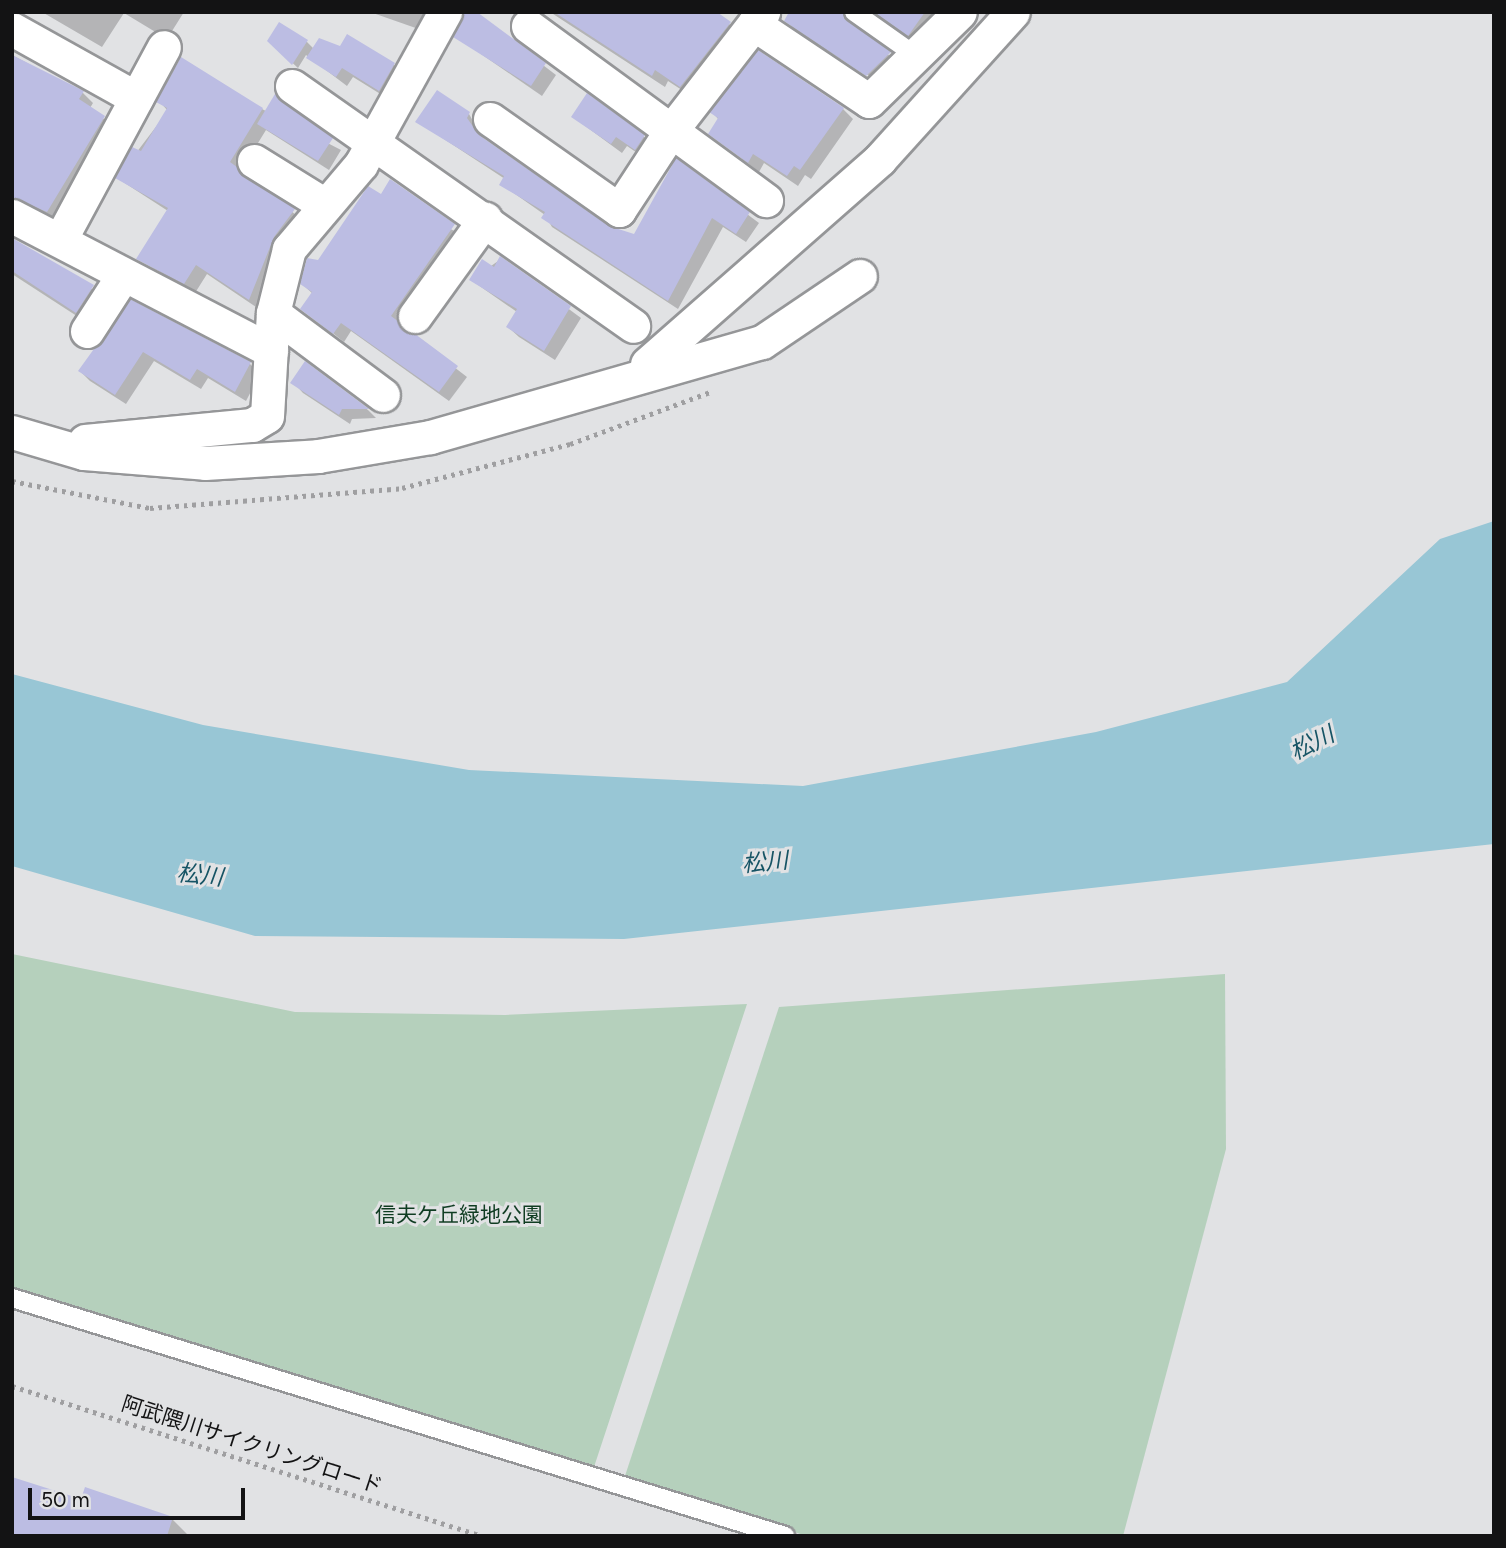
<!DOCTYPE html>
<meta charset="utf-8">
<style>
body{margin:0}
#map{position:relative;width:1506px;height:1548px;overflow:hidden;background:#e1e2e4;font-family:Figtree,"Noto Sans JP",sans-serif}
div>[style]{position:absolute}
.green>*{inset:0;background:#b5d0bc}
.water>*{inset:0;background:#98c6d5}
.shadow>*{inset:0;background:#0003}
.building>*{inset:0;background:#bcbde3}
.path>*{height:4.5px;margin-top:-2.25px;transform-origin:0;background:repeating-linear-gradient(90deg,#9f9fa1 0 3.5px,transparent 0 8.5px)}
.roads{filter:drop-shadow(2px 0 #959698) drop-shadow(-2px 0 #959698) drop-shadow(0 2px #959698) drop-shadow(0 -2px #959698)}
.lane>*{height:18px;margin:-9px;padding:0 9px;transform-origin:9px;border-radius:9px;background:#fff}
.street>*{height:33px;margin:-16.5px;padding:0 16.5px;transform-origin:16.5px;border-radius:16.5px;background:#fff}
span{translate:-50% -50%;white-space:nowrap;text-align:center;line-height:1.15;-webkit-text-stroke:6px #e1e2e4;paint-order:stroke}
.park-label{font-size:21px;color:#0f3c22}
.street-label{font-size:21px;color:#131314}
.water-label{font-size:23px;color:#165465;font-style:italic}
.frame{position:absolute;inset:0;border:14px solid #131314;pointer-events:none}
.scale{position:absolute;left:28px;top:1488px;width:217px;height:32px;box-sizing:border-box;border:4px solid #131314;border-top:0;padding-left:9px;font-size:21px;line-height:24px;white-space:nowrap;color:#131314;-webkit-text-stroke:5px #e1e2e4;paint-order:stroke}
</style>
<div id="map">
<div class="green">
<div style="clip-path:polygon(12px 954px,295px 1012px,505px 1015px,747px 1004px,594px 1467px,12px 1289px)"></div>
<div style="clip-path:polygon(1225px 974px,1226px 1149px,1123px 1536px,807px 1536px,624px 1479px,779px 1007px)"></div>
</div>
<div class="water">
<div style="clip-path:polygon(1494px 521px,1494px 844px,624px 939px,255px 936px,12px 866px,12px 674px,203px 725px,469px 770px,803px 786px,1096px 732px,1287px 682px,1440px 539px)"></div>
</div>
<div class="shadow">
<div style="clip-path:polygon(42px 12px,184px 12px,167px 39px,124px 13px,102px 47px)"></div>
<div style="clip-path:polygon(370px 12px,437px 12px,430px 33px)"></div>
<div style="clip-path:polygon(473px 12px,556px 75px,542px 96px,455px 36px)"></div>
<div style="clip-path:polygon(550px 12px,715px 12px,742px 35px,694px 98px,668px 81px,665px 87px)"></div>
<div style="clip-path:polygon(791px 12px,944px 12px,920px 46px,873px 13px,856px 16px,858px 30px,901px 65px,881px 83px,797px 32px,786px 20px)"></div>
<div style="clip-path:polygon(269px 41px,307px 42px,314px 49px,394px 65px,404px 75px,390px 100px,353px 77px,347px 86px,306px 55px,298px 68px)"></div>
<div style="clip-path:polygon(12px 55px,83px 93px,93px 103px,90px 108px,114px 127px,57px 221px,12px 216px)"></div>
<div style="clip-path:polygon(159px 101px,262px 109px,341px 150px,329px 170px,266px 130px,240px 172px,304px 221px,259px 309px,207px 274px,195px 293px,139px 259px,168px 211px,117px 178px,168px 111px)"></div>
<div style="clip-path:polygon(843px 109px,853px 119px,811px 179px,805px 175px,798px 186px,764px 163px,759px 172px,710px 133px,719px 120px,712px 112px)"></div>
<div style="clip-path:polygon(469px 114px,484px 140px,607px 227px,635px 236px,676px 161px,759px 223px,746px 242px,723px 227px,678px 309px,552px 227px,545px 215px,501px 184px,505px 179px,418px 122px)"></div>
<div style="clip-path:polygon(573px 117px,644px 137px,654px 147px,646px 159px,627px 146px,622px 153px)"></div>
<div style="clip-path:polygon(381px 196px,463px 235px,401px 326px,467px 377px,449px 401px,351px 331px,344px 342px,303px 309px,313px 294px,302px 284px)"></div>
<div style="clip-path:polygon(12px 240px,103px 296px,86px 322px,12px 274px)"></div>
<div style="clip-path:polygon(501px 259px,581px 318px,555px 360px,519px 337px,508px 327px,517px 312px,471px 280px)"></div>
<div style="clip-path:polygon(131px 302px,250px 364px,260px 374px,246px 401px,208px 378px,201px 389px,154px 361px,126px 404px,90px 381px,80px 371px)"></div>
<div style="clip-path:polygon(305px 363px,368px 410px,376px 418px,352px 419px,350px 424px,303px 393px,293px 382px)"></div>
<div style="clip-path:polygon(83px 1501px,172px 1519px,189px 1536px,12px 1536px)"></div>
</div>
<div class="building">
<div style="clip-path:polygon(464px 12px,477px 12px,546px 63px,531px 86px,453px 37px)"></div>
<div style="clip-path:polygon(554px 12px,717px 12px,731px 22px,680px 87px,655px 70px,652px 76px)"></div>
<div style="clip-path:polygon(789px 12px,843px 12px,891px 52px,866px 76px,784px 21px)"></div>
<div style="clip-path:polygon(874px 12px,925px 12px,908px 36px)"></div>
<div style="clip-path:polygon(279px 22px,308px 40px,292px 65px,267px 41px)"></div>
<div style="clip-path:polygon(347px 34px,395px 63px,379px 91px,342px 68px,336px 77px,306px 58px,319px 38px,340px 46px)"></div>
<div style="clip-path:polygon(758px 50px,844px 108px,800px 170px,794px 166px,787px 176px,753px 154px,748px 163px,708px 134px,718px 118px,709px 112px)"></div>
<div style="clip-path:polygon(12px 55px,84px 91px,79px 99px,105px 116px,47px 212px,12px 197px)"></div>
<div style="clip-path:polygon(181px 57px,263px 108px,230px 162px,295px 209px,274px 237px,249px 300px,196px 265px,184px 284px,136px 259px,168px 208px,115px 178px,132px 147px,141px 151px,167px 108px,156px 102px)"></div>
<div style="clip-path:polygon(437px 90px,470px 112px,467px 118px,479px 135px,609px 226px,634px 234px,676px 158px,750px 212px,736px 234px,712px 218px,668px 301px,541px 218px,545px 212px,499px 185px,504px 176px,415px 122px)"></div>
<div style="clip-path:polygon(587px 93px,645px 135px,635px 150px,616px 137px,611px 144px,571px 117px)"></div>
<div style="clip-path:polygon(275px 94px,333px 138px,318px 161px,257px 124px)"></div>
<div style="clip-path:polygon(390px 179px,455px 224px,391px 316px,458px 366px,439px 392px,341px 323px,333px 334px,300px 309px,312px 292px,300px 284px,307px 258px,318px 260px,368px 186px,381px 194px)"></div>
<div style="clip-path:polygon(12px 238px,94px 285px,76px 313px,12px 271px)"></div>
<div style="clip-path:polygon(500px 256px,571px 306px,544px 351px,506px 327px,517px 309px,469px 280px,482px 259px,494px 267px)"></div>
<div style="clip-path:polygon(130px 299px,251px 362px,235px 392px,197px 369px,190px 380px,143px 352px,115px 395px,78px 371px)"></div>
<div style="clip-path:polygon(305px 361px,369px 409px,342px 409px,339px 415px,290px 383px)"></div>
<div style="clip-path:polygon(12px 1477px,81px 1499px,85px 1487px,173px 1517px,167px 1536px,12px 1536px)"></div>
</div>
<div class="path">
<div style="left:12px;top:481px;width:141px;rotate:11.1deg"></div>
<div style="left:150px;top:508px;width:253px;rotate:-4.5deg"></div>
<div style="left:402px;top:488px;width:174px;rotate:-14.7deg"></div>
<div style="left:570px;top:444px;width:149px;rotate:-20.4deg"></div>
<div style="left:12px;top:1386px;width:494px;rotate:17.7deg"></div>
</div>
<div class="roads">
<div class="lane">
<div style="left:854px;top:12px;width:75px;rotate:35.2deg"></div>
<div style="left:12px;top:1298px;width:809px;rotate:17.11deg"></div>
</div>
<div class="street">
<div style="left:754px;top:24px;width:138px;rotate:33.8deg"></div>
<div style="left:869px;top:101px;width:127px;rotate:-44.4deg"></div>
<div style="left:528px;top:26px;width:295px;rotate:36.2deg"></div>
<div style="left:12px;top:29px;width:142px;rotate:29.1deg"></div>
<div style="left:292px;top:86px;width:417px;rotate:35.1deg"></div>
<div style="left:490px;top:119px;width:158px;rotate:35.2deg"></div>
<div style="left:619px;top:210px;width:93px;rotate:-56.8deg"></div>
<div style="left:670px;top:132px;width:152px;rotate:-52.2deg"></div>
<div style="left:254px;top:161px;width:84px;rotate:31.8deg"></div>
<div style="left:12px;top:216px;width:292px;rotate:27.5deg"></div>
<div style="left:60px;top:240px;width:219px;rotate:-61.7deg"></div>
<div style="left:273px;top:313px;width:137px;rotate:36.7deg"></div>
<div style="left:415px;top:316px;width:120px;rotate:-54.2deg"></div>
<div style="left:87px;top:331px;width:64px;rotate:-57.1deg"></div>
<div style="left:647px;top:364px;width:310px;rotate:-41.3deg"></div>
<div style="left:880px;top:159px;width:198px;rotate:-47.9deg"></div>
<div style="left:12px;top:432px;width:75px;rotate:16.3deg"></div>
<div style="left:84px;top:453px;width:121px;rotate:4.7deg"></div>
<div style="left:205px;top:463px;width:113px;rotate:-3.5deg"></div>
<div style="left:318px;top:456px;width:114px;rotate:-9.6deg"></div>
<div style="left:430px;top:437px;width:345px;rotate:-16deg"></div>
<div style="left:762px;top:342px;width:118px;rotate:-34deg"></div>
<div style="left:85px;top:441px;width:168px;rotate:-5.5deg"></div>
<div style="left:252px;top:425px;width:17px;rotate:-31deg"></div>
<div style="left:267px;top:416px;width:103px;rotate:-86.7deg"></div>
<div style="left:273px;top:313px;width:66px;rotate:-76deg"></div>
<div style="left:289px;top:249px;width:111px;rotate:-49.7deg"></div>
<div style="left:361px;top:164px;width:174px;rotate:-61.1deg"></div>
</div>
</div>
<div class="park-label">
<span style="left:459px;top:1215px">信夫ケ丘緑地公園</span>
</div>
<div class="street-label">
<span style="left:252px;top:1445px;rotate:18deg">阿武隈川サイクリングロード</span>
</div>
<div class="water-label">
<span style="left:1312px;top:743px;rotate:-27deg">松川</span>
<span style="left:765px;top:862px;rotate:-5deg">松川</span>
<span style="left:200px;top:875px;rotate:6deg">松川</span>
</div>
<div class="frame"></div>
<div class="scale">50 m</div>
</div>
